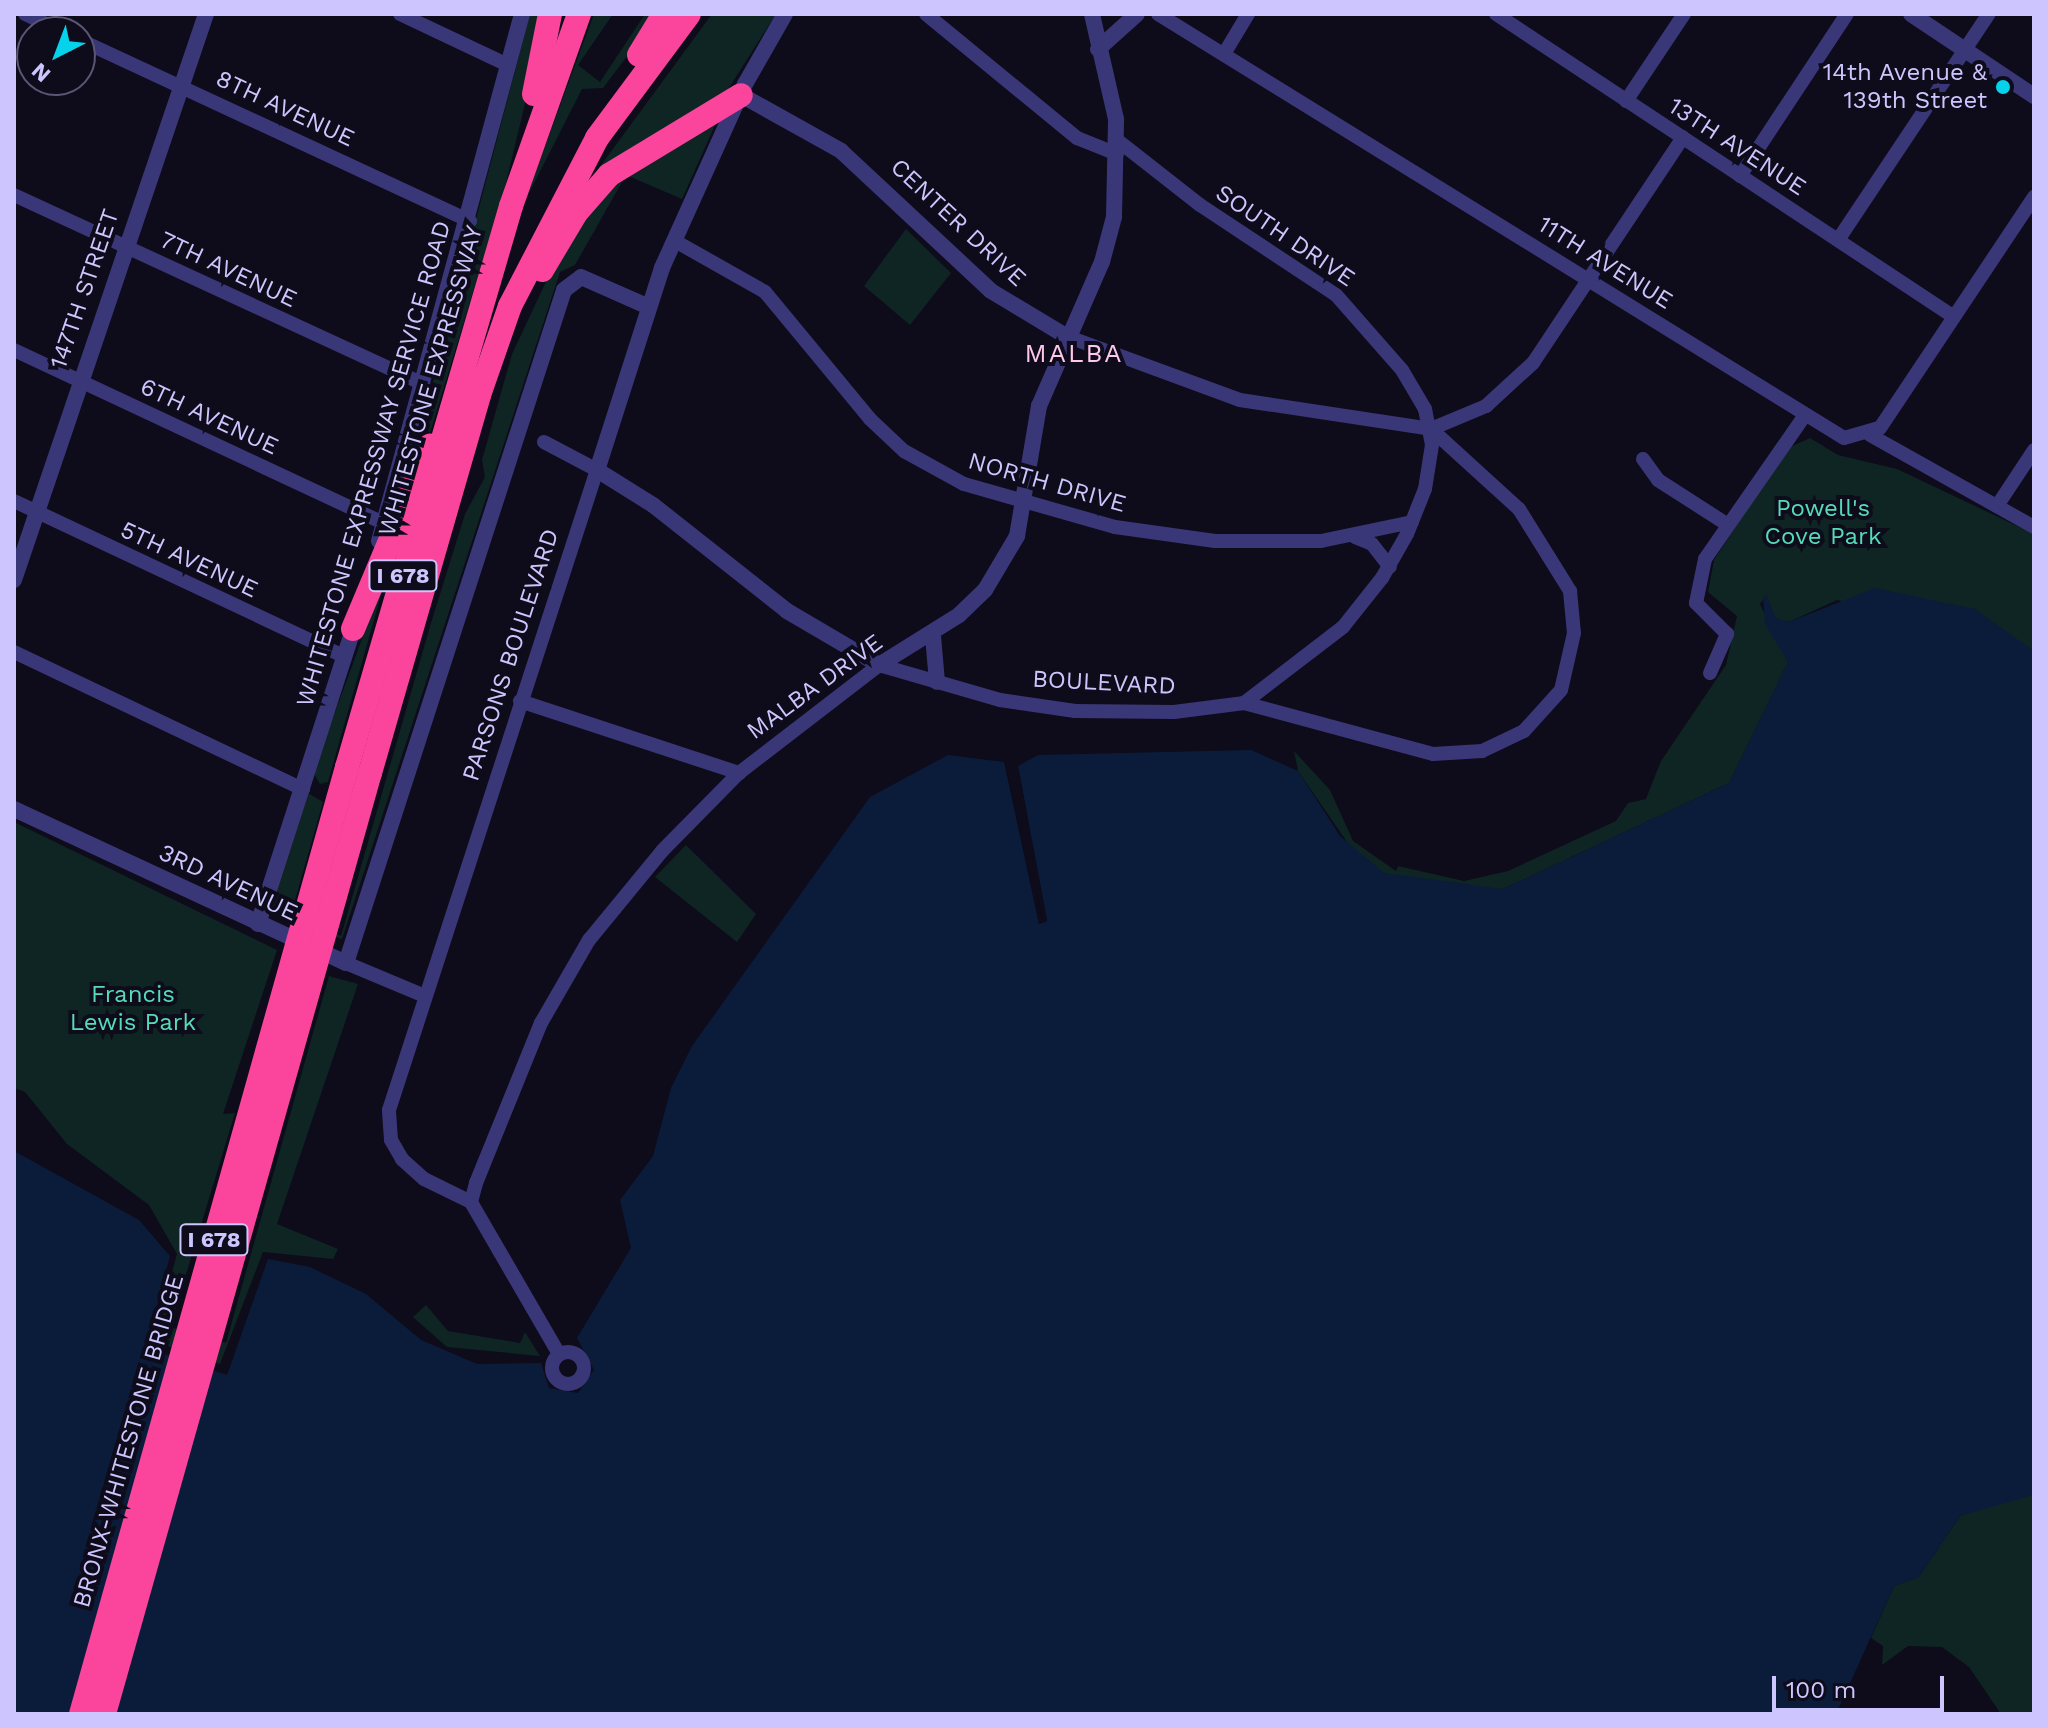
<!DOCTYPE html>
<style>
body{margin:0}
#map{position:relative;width:2048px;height:1728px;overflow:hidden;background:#0e0b1b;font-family:"Work Sans",sans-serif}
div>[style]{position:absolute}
.green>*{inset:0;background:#0e2524}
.water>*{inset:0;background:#0b1c3a}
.pier>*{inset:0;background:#0e0b1b}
.minor>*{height:14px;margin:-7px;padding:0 7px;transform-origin:7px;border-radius:7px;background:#3a3779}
.minor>.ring{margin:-7px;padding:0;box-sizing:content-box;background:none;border:14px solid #3a3779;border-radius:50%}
.tertiary>*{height:16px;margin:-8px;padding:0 8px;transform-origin:8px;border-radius:8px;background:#3a3779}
.motorway>*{height:24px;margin:-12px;padding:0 12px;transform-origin:12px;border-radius:12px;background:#fb449b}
.motorway-bridge>*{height:24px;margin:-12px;padding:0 12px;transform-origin:12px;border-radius:12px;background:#fb449b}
.dots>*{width:22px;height:22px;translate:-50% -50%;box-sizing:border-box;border:4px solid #0e0b1b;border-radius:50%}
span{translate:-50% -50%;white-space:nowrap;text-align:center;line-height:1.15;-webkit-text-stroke:8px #0e0b1b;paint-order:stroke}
.shield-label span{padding:2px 6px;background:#0e0b1b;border:2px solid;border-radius:6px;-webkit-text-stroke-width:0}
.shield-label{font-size:22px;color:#cdc6fe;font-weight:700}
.poi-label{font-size:24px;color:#cdc6fe}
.right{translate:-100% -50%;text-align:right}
.street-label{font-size:24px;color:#cdc6fe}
.park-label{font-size:24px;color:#55dbba}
.neighbourhood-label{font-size:26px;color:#fec8ea;letter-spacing:2px}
.frame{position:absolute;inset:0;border:16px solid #cdc6fe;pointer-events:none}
.north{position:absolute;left:16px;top:16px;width:80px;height:80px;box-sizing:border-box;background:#0e0b1b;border:2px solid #5a5676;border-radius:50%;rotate:222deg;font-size:22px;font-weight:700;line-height:32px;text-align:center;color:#cdc6fe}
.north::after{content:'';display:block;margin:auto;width:28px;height:36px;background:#05d3eb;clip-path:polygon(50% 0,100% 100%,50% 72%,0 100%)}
.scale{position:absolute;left:1772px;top:1676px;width:172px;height:36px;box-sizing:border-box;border:4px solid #cdc6fe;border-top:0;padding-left:10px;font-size:24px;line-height:28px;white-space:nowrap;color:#cdc6fe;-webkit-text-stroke:6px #0e0b1b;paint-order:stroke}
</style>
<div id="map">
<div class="green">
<div style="clip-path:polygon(530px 14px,544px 14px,535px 62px,505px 187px,430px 433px,422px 424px)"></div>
<div style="clip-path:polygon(594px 14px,613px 14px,578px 65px,600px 82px,645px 14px,659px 14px,603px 88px,582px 89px,525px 201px)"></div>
<div style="clip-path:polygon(712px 14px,776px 14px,725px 94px,692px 120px,643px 140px,596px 172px)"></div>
<div style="clip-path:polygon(716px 123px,682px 199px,626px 175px,575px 265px,560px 272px,342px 939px,278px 918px,271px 904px,308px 793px,323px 802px,291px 914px,341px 936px,431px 623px,465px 514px,485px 477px,482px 460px,512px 354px,560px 252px,606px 185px)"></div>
<div style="clip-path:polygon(906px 229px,951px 273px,910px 325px,864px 286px)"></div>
<div style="clip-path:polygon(1810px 438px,1838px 455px,1897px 469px,2034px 534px,2034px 651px,2012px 638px,1837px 600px,1789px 622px,1776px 619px,1766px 596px,1760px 604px,1788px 662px,1729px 783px,1503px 889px,1429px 884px,1384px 873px,1356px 855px,1298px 771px,1294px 751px,1330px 790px,1353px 841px,1396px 871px,1398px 866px,1464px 881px,1508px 871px,1616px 821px,1628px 803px,1646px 799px,1661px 761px,1726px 665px,1737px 616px,1708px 592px,1714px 560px,1788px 448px)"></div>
<div style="clip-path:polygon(391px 560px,328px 782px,320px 784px,313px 772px)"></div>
<div style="clip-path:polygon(14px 822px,277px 950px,223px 1114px,235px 1113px,170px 1327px,226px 1343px,329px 976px,358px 984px,277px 1224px,338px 1249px,333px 1259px,263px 1252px,220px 1364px,162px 1344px,155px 1334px,177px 1254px,149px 1205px,67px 1144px,25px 1092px,14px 1088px)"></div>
<div style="clip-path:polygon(686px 845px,756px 914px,737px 942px,655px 877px)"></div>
<div style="clip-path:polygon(426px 1305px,448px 1331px,520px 1343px,525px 1332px,540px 1356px,447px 1347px,413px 1317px)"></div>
<div style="clip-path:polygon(2027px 1493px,2034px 1495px,2034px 1714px,2001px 1714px,1969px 1667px,1942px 1647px,1908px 1646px,1882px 1665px,1883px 1646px,1871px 1638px,1894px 1586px,1919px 1577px,1960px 1516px)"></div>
</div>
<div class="water">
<div style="clip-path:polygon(1875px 588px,1975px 609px,2034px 651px,2034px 1495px,1960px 1516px,1919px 1577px,1894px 1586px,1836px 1714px,14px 1714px,14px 1151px,139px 1220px,170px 1256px,146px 1348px,227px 1375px,268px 1259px,310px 1267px,366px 1294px,421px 1340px,477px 1364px,541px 1363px,549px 1388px,578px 1393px,594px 1370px,577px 1338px,631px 1248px,620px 1200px,653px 1156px,671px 1088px,692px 1046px,870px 797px,948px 755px,1004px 762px,1039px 924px,1047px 921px,1018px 766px,1038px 755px,1251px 750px,1298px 771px,1340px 836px,1384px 873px,1503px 889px,1729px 783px,1788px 662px,1765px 624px,1763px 598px,1767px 596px,1776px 618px,1789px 622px)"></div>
</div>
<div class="pier">
<div style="clip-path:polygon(1004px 758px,1042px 919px,1018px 766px,1047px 921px,1039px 924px)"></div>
</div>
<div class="minor">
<div style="left:25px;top:14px;width:42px;rotate:25.3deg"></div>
<div style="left:400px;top:14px;width:119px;rotate:25.3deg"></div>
<div style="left:926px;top:14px;width:195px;rotate:39.4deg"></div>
<div style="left:1077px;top:138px;width:43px;rotate:21.8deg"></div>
<div style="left:1158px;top:14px;width:806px;rotate:31.72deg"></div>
<div style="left:1844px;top:438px;width:37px;rotate:-16deg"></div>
<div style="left:1880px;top:428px;width:278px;rotate:-56.3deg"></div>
<div style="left:1496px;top:14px;width:549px;rotate:33.49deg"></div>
<div style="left:80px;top:40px;width:430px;rotate:24.9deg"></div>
<div style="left:1224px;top:54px;width:47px;rotate:-59deg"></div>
<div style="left:1626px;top:101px;width:105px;rotate:-56.3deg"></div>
<div style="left:1740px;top:176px;width:194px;rotate:-56.6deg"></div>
<div style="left:14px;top:195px;width:451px;rotate:24.8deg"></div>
<div style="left:1838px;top:240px;width:272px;rotate:-56.3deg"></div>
<div style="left:675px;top:241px;width:103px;rotate:29.5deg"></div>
<div style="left:765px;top:292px;width:165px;rotate:50.4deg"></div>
<div style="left:870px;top:419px;width:47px;rotate:43.3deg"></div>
<div style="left:904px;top:451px;width:68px;rotate:28.8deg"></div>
<div style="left:964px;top:484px;width:157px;rotate:15.9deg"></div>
<div style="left:1115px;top:527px;width:101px;rotate:8deg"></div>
<div style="left:1215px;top:541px;width:106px"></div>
<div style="left:1321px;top:541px;width:93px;rotate:-11.8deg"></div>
<div style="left:1066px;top:336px;width:185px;rotate:20.2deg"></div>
<div style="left:1240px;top:400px;width:193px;rotate:8.6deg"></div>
<div style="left:1431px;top:429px;width:119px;rotate:42.3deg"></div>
<div style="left:1519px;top:509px;width:97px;rotate:58.1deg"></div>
<div style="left:1570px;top:591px;width:42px;rotate:84.6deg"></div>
<div style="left:1574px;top:633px;width:58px;rotate:102.8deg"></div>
<div style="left:1561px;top:690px;width:55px;rotate:132.1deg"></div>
<div style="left:1524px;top:731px;width:47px;rotate:154.5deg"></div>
<div style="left:1482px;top:751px;width:49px;rotate:176.5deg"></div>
<div style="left:1433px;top:754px;width:196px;rotate:-164.9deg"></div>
<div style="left:14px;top:350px;width:410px;rotate:25.1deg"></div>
<div style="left:1431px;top:429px;width:60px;rotate:-22.7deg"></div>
<div style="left:1486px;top:406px;width:64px;rotate:-42.5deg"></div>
<div style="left:1533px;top:363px;width:271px;rotate:-56.4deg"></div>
<div style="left:1870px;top:435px;width:188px;rotate:29.3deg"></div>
<div style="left:1643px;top:459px;width:26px;rotate:54deg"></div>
<div style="left:1658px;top:480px;width:83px;rotate:32.7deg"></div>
<div style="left:14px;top:501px;width:366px;rotate:25.2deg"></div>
<div style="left:1997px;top:506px;width:67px;rotate:-56.5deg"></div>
<div style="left:1355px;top:537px;width:18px;rotate:22deg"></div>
<div style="left:1372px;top:544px;width:29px;rotate:52deg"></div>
<div style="left:14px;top:652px;width:320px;rotate:25.4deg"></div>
<div style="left:1710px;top:673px;width:43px;rotate:-66.4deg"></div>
<div style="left:1727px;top:634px;width:44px;rotate:-135deg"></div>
<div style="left:1696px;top:603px;width:45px;rotate:-78.4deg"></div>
<div style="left:1705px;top:559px;width:172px;rotate:-55.2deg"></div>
<div style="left:520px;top:701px;width:231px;rotate:18.2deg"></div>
<div style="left:346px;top:963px;width:86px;rotate:22.7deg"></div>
<div style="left:471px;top:1202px;width:52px;rotate:-153.9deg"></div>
<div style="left:424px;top:1179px;width:30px;rotate:-138deg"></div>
<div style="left:402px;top:1159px;width:22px;rotate:-120deg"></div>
<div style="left:391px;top:1140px;width:30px;rotate:-94deg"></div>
<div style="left:389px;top:1110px;width:673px;rotate:-72deg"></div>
<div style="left:597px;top:470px;width:60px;rotate:-152.2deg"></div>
<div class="ring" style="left:552px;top:1352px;width:18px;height:18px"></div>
<div style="left:559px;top:1354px;width:176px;rotate:-120.1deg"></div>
<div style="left:471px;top:1202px;width:20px;rotate:-75deg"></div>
<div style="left:476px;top:1183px;width:173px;rotate:-67.9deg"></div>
<div style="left:541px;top:1023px;width:96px;rotate:-60deg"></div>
<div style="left:589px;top:940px;width:115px;rotate:-50.6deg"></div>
<div style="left:662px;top:851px;width:110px;rotate:-45.4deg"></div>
<div style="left:739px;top:773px;width:177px;rotate:-37.6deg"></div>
<div style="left:879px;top:665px;width:126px;rotate:16.1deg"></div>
<div style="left:1000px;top:700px;width:76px;rotate:8.3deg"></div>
<div style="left:1075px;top:711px;width:99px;rotate:0.6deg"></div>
<div style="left:1174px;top:712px;width:71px;rotate:-7.3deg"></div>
<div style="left:1244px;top:703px;width:125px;rotate:-37.5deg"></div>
<div style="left:1343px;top:627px;width:63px;rotate:-51.5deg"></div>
<div style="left:1382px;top:578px;width:51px;rotate:-60.4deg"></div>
<div style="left:1407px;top:534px;width:48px;rotate:-68.2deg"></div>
<div style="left:1425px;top:489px;width:45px;rotate:-81deg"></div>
<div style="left:1432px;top:445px;width:37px;rotate:-101deg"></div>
<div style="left:1425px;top:409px;width:45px;rotate:-120.5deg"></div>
<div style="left:1402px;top:370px;width:100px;rotate:-131.3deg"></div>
<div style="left:1336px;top:295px;width:163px;rotate:-146.5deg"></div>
<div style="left:1200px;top:205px;width:105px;rotate:-141.9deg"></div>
</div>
<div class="tertiary">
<div style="left:785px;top:14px;width:81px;rotate:119.7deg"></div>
<div style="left:745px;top:84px;width:202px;rotate:114.3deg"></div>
<div style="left:662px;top:268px;width:212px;rotate:107.8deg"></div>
<div style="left:597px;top:470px;width:66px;rotate:32deg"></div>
<div style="left:653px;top:505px;width:171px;rotate:38.3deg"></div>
<div style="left:787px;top:611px;width:107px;rotate:30.4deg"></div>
<div style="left:879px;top:665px;width:94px;rotate:-32deg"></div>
<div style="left:959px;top:615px;width:36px;rotate:-44deg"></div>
<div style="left:985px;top:590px;width:63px;rotate:-59.3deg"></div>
<div style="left:1017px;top:536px;width:132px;rotate:-80.4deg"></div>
<div style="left:1039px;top:406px;width:157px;rotate:-66.4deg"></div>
<div style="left:1102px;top:262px;width:47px;rotate:-75.1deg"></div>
<div style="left:1114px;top:217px;width:98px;rotate:-88.8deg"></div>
<div style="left:1116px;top:119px;width:108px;rotate:-102.9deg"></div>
<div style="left:1911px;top:14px;width:148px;rotate:33.7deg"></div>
<div style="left:1098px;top:49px;width:52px;rotate:-41.9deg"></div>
<div style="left:741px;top:95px;width:115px;rotate:29.2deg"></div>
<div style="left:841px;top:151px;width:205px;rotate:43deg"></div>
<div style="left:991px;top:291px;width:87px;rotate:31deg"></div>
<div style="left:379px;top:541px;width:546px;rotate:-74.82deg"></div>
<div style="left:14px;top:580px;width:598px;rotate:-71.26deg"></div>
<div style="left:933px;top:636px;width:46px;rotate:85deg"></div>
<div style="left:14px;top:809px;width:366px;rotate:24.9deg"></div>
<div style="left:346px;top:963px;width:707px;rotate:-72.05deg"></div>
<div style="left:564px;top:290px;width:21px;rotate:-37deg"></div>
<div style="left:581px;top:277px;width:74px;rotate:23.8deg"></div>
<div style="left:258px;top:924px;width:318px;rotate:-72.1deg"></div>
</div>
<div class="motorway">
<div style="left:639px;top:55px;width:48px;rotate:-58.6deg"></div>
<div style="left:534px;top:94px;width:82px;rotate:-78.7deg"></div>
<div style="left:542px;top:270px;width:66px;rotate:-59.2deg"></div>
<div style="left:576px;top:213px;width:50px;rotate:-49deg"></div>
<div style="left:609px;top:175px;width:154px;rotate:-31.2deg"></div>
<div style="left:353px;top:629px;width:199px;rotate:-67.2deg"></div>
<div style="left:347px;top:767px;width:584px;rotate:-73.7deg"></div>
<div style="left:511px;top:206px;width:204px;rotate:-70.5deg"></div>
<div style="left:370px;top:773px;width:393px;rotate:-73.9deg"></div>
<div style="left:479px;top:395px;width:94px;rotate:-70.8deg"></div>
<div style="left:510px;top:306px;width:189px;rotate:-62.6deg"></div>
<div style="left:597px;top:138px;width:154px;rotate:-53.4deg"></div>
</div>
<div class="motorway-bridge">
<div style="left:81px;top:1714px;width:984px;rotate:-74.31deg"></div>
<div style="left:104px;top:1714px;width:978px;rotate:-74.22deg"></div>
</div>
<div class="dots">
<div style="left:2003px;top:87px;background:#05d3eb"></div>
</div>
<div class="shield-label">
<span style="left:403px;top:576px">I 678</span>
<span style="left:214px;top:1240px">I 678</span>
</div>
<div class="poi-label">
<span class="right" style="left:1987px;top:87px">14th Avenue &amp;<br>139th Street</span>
</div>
<div class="street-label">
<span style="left:285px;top:109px;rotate:25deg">8TH AVENUE</span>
<span style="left:1737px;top:147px;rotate:33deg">13TH AVENUE</span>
<span style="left:958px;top:223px;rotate:43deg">CENTER DRIVE</span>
<span style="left:1285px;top:236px;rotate:34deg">SOUTH DRIVE</span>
<span style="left:1605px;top:263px;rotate:32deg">11TH AVENUE</span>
<span style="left:228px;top:270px;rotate:25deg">7TH AVENUE</span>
<span style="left:85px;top:289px;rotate:-71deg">147TH STREET</span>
<span style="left:431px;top:381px;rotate:-74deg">WHITESTONE EXPRESSWAY</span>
<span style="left:209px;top:417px;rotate:25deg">6TH AVENUE</span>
<span style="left:374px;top:464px;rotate:-74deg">WHITESTONE EXPRESSWAY SERVICE ROAD</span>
<span style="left:1047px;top:483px;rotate:16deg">NORTH DRIVE</span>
<span style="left:189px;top:560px;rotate:25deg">5TH AVENUE</span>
<span style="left:511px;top:655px;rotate:-72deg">PARSONS BOULEVARD</span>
<span style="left:1104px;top:683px;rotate:3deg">BOULEVARD</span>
<span style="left:815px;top:687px;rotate:-36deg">MALBA DRIVE</span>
<span style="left:228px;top:883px;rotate:25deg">3RD AVENUE</span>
<span style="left:129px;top:1441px;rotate:-74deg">BRONX-WHITESTONE BRIDGE</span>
</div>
<div class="park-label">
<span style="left:1823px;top:523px">Powell's<br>Cove Park</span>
<span style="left:133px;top:1009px">Francis<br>Lewis Park</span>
</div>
<div class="neighbourhood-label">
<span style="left:1074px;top:354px">MALBA</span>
</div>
<div class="frame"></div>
<div class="north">N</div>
<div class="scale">100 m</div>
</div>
